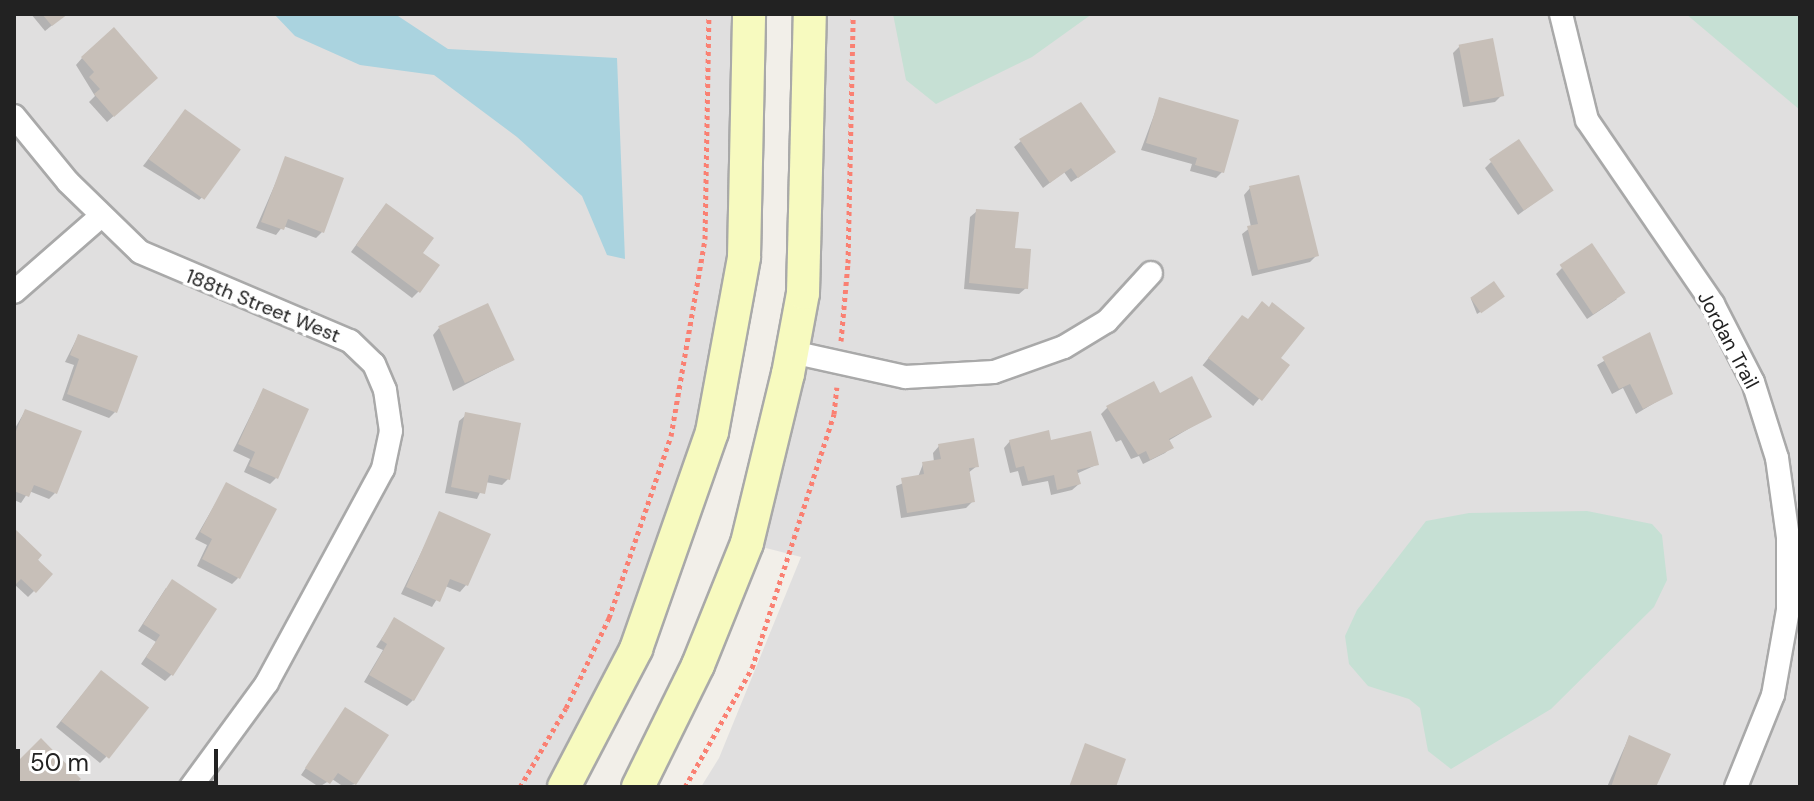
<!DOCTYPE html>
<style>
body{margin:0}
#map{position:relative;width:1814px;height:801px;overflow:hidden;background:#f2efe9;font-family:"DM Sans",sans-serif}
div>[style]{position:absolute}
.residential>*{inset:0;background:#e0dfdf}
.wetland>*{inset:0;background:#c6e0d4}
.water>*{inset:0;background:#aad3df}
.shadow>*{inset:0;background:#0003;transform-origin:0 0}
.building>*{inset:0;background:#c7bfb8;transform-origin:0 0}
.path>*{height:5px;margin-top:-2.5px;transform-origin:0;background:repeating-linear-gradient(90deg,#fa8072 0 4px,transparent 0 8px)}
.roads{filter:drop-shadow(2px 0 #a9a9a9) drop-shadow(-2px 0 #a9a9a9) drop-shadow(0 2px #a9a9a9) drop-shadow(0 -2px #a9a9a9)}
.street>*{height:22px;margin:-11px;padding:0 11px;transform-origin:11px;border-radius:11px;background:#fff}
.secondary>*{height:32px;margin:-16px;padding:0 16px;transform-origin:16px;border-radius:16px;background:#f7fabf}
span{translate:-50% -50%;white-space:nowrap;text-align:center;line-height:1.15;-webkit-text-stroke:7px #fff;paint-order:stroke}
.street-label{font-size:20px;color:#222}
.frame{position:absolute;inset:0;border:16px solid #222;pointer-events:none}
.scale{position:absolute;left:16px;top:749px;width:202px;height:36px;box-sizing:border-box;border:4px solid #222;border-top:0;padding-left:10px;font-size:24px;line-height:28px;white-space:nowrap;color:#222;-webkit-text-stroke:6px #fff;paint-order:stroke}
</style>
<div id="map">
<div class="residential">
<div style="clip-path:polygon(14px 14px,749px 14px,749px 165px,712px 431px,564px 787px,14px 787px)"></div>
<div style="clip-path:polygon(810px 14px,1800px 14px,1800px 787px,701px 787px,719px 758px,801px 557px,747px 543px,792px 352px)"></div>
</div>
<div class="wetland">
<div style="clip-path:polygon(893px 14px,1092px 14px,1032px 57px,936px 104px,906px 80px)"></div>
<div style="clip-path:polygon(1686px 14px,1800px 14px,1800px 110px)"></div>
<div style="clip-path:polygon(1587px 511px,1652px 524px,1662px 535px,1667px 580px,1654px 607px,1551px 709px,1451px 769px,1428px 751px,1420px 708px,1409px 699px,1368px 686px,1349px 664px,1345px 636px,1357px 610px,1426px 521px,1469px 513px)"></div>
</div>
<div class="water">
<div style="clip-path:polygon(274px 14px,395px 14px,448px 49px,617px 58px,625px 259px,607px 255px,582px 196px,517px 137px,434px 75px,360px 65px,295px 36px)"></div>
</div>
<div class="shadow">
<div style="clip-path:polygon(31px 14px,66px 14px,45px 31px)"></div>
<div style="clip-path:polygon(1460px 46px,1502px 95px,1495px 102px,1463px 107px,1453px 53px)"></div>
<div style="clip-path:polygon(82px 58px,149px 84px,107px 122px,89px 102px,95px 96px,76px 65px)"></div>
<div style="clip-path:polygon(1160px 99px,1222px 172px,1216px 178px,1190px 171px,1192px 164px,1141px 150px)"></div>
<div style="clip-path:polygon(185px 111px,206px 194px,199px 200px,143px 166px)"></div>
<div style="clip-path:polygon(1021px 141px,1107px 158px,1071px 182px,1064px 172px,1043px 188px,1014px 147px)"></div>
<div style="clip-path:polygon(286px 159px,322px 232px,316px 238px,283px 226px,276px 235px,256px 228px)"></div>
<div style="clip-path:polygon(1491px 162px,1552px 190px,1518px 215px,1485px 168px)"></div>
<div style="clip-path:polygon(1250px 188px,1316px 256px,1310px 262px,1252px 276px,1242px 234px,1251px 227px,1244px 195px)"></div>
<div style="clip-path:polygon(977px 211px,1013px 249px,1026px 288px,1019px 294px,964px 289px,970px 217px)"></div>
<div style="clip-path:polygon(380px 212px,420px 254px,419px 291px,412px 298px,351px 252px)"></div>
<div style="clip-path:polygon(1562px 268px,1617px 299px,1587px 319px,1556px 274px)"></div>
<div style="clip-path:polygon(1471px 299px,1500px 299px,1477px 314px)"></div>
<div style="left:1236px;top:324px;width:65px;height:53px;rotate:39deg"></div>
<div style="clip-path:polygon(439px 328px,513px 360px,453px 391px,433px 335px)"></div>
<div style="clip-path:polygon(1649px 335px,1671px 393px,1636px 414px,1623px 388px,1612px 394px,1597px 365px)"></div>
<div style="clip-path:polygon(78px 336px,116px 411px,109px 418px,62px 400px,74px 365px,65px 362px)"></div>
<div style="clip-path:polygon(263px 390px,276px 478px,270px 484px,244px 472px,250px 459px,233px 451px)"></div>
<div style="clip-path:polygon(1159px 396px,1210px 416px,1168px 441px,1171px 447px,1165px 453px,1143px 464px,1139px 456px,1131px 459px,1121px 440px,1116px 442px,1101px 414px,1108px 407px)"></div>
<div style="clip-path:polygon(25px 411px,55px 493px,49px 499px,29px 491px,21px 503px,14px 500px,14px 430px)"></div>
<div style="clip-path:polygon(466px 415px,508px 479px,502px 485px,485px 482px,477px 499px,445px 493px,459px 421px)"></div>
<div style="clip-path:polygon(1010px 441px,1050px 442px,1096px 465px,1076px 474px,1079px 484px,1072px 490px,1051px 495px,1048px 481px,1022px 486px,1018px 471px,1010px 473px,1004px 448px)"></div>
<div style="clip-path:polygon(939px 446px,977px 466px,968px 473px,972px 502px,966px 508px,901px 518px,896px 486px,918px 477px,923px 464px,934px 462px,933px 453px)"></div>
<div style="clip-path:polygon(226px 485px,238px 578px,232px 584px,197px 566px,207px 545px,195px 539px)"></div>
<div style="clip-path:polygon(440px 514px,488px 535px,466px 585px,460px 592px,445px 586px,432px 607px,401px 594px)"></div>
<div style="clip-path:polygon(14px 530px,50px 575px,28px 597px,14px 584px)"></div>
<div style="clip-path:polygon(166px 588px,172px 674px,165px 681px,141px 664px,156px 642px,138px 631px)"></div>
<div style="clip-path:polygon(394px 620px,413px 700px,407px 706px,364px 682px,383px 650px,376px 647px)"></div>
<div style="clip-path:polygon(95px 679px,106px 757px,100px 763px,56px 727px)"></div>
<div style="clip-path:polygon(346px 709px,355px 784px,344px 787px,332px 779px,319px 787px,301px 775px)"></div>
<div style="clip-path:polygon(1629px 737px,1653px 787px,1607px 787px)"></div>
</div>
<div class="building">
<div style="clip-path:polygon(42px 14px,68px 14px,52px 26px)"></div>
<div style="clip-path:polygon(114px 27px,158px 78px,114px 117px,94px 94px,100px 89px,89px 77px,94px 72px,81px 57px)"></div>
<div style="left:1493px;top:38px;width:59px;height:35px;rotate:79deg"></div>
<div style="clip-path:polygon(1159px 97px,1239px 120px,1224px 173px,1195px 165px,1197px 158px,1146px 143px)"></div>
<div style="clip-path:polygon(1081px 102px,1116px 152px,1078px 178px,1071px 168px,1050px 183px,1019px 139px)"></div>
<div style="left:185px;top:109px;width:69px;height:62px;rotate:36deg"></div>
<div style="left:1519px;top:139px;width:62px;height:36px;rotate:56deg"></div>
<div style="clip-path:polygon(285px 156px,344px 178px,324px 233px,288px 219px,284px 230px,261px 222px)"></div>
<div style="clip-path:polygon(1299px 175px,1319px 256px,1258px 270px,1247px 226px,1258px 224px,1249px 186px)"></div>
<div style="clip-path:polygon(386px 203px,434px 238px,423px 253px,440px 265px,420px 293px,356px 245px)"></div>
<div style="clip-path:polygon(976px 209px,1019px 212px,1015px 248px,1031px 249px,1028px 289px,969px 283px)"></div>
<div style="left:1592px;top:243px;width:60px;height:39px;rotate:56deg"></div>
<div style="left:1494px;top:281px;width:19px;height:29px;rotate:55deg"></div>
<div style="clip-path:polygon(1262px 301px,1269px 307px,1272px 302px,1305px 328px,1281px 358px,1290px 365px,1262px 401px,1208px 358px,1242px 315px,1248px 319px)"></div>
<div style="left:488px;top:303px;width:63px;height:55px;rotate:65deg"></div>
<div style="clip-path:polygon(1650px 332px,1673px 394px,1643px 409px,1630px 384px,1619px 389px,1602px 357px)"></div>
<div style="clip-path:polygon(78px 334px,138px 356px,117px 413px,67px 394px,79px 359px,70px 355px)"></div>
<div style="clip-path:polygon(1192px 376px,1212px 417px,1169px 439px,1174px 448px,1150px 460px,1146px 451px,1138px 455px,1106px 406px,1154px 381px,1160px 393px)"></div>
<div style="clip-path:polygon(263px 388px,309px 409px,278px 479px,249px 466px,255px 452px,238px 444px)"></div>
<div style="clip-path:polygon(25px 409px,82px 431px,57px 494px,34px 485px,29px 497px,14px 491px,14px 436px)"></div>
<div style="clip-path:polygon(465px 412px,521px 423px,510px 480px,489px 475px,485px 494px,451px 487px)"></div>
<div style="clip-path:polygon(1049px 430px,1051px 440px,1091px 431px,1099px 465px,1077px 470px,1081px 484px,1057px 490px,1054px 475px,1028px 481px,1024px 466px,1016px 468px,1009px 440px)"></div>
<div style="clip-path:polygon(974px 438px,979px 467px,969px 468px,975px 502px,907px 513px,901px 478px,924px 474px,922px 462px,941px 459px,938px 444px)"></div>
<div style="clip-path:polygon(226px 482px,277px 509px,240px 579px,202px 559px,212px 539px,200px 532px)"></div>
<div style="clip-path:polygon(439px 511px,491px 534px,468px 586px,450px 579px,440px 602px,406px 587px)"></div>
<div style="clip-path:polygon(14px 528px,42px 555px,38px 560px,53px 574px,36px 593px,21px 579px,14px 586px)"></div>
<div style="clip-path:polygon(172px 579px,217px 609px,173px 676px,146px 657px,160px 635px,143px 624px)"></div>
<div style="clip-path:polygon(394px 617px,445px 648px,414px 701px,369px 675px,387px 644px,381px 640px)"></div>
<div style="left:101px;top:670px;width:61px;height:65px;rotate:38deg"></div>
<div style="clip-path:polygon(345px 707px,389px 735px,356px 785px,338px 773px,330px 784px,305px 768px)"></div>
<div style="clip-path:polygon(1629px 735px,1671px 754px,1656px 787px,1611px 787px)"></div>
<div style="clip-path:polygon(41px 738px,81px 779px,72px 787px,14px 787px,14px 765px)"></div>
<div style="clip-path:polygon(1085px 743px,1126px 759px,1116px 787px,1069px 787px)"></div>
</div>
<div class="path">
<div style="left:841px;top:341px;width:78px;rotate:-84.9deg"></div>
<div style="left:848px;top:263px;width:249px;rotate:-88.8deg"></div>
<div style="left:520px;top:787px;width:91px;rotate:-59.8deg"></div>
<div style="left:566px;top:708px;width:100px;rotate:-64.5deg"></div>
<div style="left:609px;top:618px;width:192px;rotate:-71.2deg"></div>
<div style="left:671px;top:436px;width:200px;rotate:-80.2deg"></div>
<div style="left:705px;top:239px;width:225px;rotate:-89deg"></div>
<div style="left:685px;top:787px;width:137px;rotate:-60.6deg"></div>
<div style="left:752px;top:668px;width:267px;rotate:-72.1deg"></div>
<div style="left:834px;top:414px;width:27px;rotate:-84deg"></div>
</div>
<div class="roads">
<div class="street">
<div style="left:1561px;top:14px;width:109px;rotate:76.2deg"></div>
<div style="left:1587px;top:120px;width:223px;rotate:55.6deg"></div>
<div style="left:1713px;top:304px;width:88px;rotate:62.9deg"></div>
<div style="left:1753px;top:382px;width:80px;rotate:72.5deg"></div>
<div style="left:1777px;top:458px;width:80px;rotate:82.1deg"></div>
<div style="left:1788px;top:537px;width:73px;rotate:90deg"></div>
<div style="left:1788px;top:610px;width:86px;rotate:100deg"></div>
<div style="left:1773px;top:695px;width:99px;rotate:111.9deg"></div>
<div style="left:14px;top:116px;width:85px;rotate:50.7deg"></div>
<div style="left:68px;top:182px;width:100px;rotate:44.2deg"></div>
<div style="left:140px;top:252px;width:228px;rotate:23deg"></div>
<div style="left:350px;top:341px;width:33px;rotate:44deg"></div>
<div style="left:374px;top:364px;width:28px;rotate:67deg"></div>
<div style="left:385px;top:390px;width:41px;rotate:81.7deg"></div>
<div style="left:391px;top:431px;width:39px;rotate:102deg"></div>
<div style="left:383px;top:469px;width:243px;rotate:118.5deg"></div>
<div style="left:267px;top:683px;width:129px;rotate:126.2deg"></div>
<div style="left:14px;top:292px;width:114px;rotate:-41.1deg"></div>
<div style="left:792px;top:352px;width:116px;rotate:12.5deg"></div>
<div style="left:905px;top:377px;width:89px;rotate:-3.2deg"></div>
<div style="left:994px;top:372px;width:74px;rotate:-19.7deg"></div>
<div style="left:1064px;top:347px;width:50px;rotate:-31.2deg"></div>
<div style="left:1107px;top:321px;width:65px;rotate:-47.5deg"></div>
</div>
<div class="secondary">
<div style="left:564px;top:787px;width:156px;rotate:-62.4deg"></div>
<div style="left:636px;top:649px;width:230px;rotate:-70.7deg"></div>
<div style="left:712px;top:432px;width:178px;rotate:-79.6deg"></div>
<div style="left:744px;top:257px;width:243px;rotate:-88.8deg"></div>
<div style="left:638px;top:787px;width:136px;rotate:-63.8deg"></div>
<div style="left:698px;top:665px;width:131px;rotate:-68.1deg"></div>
<div style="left:747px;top:543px;width:174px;rotate:-76.4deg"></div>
<div style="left:788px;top:374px;width:82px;rotate:-79.5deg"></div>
<div style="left:803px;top:293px;width:279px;rotate:-88.6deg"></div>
</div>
</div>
<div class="street-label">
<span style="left:263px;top:306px;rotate:22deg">188th Street West</span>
<span style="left:1728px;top:340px;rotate:62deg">Jordan Trail</span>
</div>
<div class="frame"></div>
<div class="scale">50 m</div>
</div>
